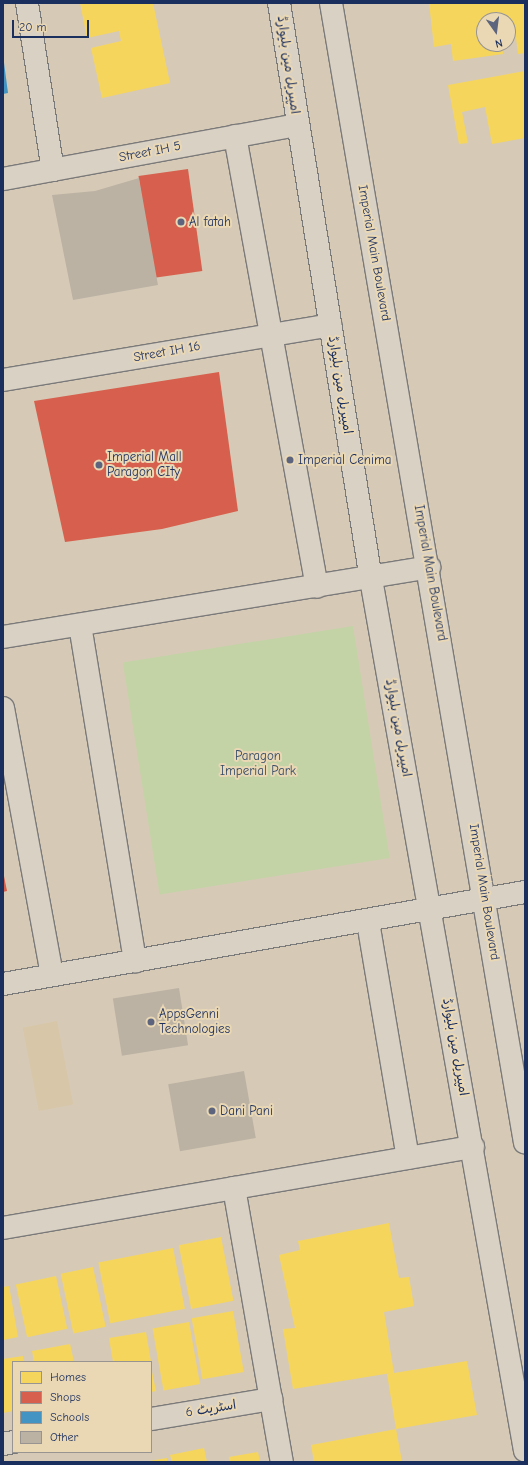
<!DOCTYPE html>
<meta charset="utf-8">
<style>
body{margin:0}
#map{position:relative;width:528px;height:1465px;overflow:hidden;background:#d6cab6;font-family:"Comic Neue","Playpen Sans Arabic",sans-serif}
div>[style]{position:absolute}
.built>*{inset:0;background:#d8c6a8;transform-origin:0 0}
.green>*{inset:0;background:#c3d3a6;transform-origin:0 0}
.homes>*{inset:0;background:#f6d55c;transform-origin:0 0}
.shops>*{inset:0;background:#d6604d;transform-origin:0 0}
.schools>*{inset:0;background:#4393c3}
.building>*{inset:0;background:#bcb2a4;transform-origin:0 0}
.roads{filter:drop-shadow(1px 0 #7b7a7a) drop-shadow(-1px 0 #7b7a7a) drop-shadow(0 1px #7b7a7a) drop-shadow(0 -1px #7b7a7a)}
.minor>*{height:22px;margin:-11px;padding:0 11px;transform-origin:11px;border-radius:11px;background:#d9d1c4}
.tertiary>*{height:22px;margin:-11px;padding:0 11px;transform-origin:11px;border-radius:11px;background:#d9d1c4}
.dots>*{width:11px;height:11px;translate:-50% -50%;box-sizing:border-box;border:2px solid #ead8b5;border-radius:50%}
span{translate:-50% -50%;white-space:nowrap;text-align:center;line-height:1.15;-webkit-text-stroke:4px #ead8b5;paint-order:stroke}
.street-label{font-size:13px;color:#1b2f5e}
.poi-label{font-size:13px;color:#1b2f5e}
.left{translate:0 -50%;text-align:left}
.park-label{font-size:13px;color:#324967}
.frame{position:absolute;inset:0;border:4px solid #1b2f5e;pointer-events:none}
.legend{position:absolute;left:12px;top:1361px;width:140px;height:92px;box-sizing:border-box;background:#ead8b5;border:1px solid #979492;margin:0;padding:5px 7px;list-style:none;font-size:12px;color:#1b2f5e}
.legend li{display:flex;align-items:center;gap:8px;height:20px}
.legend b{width:20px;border:1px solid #979492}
.north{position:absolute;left:476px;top:12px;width:40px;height:40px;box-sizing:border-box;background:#ead8b5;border:1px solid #979492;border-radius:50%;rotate:166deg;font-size:11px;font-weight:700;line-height:16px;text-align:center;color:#1b2f5e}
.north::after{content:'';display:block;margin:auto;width:14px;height:18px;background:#5c657d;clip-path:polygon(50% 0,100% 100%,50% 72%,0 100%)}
.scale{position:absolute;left:12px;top:20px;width:77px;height:18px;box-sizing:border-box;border:2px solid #1b2f5e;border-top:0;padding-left:5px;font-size:12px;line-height:14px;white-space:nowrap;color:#1b2f5e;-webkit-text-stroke:3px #ead8b5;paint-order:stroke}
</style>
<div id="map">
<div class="built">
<div style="left:57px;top:1021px;width:85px;height:35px;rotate:79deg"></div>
</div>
<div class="green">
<div style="left:353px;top:626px;width:235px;height:233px;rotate:81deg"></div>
</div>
<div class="homes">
<div style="clip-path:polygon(80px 3px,153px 3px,170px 83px,102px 98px,91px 48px,121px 41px,119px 31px,87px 38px)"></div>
<div style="clip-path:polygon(429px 3px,525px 3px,525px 53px,518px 54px,516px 38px,508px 39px,508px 20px,484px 20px,484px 44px,502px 44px,503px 54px,453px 61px,451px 44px,434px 47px)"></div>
<div style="clip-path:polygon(525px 71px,525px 138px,492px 144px,485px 107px,462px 112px,468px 143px,459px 144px,448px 85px)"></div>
<div style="clip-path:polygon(389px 1223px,399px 1278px,409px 1277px,414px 1306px,384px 1312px,394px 1373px,467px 1361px,477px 1415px,396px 1429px,387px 1374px,391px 1373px,293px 1389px,283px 1329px,295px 1328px,279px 1255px,300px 1250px,298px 1241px)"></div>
<div style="left:221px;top:1237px;width:65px;height:43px;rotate:79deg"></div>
<div style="left:173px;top:1248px;width:62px;height:76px;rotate:79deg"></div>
<div style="left:93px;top:1267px;width:61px;height:33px;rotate:78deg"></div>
<div style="left:56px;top:1276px;width:54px;height:41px;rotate:78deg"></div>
<div style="clip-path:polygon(9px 1286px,18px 1337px,3px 1340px,3px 1287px)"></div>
<div style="left:233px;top:1311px;width:62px;height:42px;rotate:80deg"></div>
<div style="left:189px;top:1322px;width:63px;height:37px;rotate:80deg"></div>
<div style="clip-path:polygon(146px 1332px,151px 1362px,113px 1362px,109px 1338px)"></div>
<div style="clip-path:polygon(70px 1344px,74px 1362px,34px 1362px,32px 1351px)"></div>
<div style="clip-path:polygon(23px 1356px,24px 1362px,13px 1362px,13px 1411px,3px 1413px,3px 1359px)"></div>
<div style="clip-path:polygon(151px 1367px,156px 1391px,151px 1392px)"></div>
<div style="clip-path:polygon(396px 1429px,402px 1462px,314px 1462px,311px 1445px)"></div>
<div style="clip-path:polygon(204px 1448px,207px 1462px,172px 1462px,170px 1455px)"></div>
<div style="clip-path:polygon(258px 1452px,260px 1462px,230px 1462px,229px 1457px)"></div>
<div style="clip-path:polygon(167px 1458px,167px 1462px,149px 1462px,149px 1461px)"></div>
</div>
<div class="shops">
<div style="left:188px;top:169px;width:103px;height:50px;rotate:82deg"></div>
<div style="clip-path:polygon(219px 372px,238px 511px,162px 529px,65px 542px,34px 401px)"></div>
<div style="clip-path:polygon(3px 871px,7px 891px,3px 892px)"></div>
</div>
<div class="schools">
<div style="clip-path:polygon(3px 55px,8px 93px,3px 94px)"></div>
</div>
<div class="building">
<div style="clip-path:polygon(139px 178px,158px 285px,73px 300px,52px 195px,95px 191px)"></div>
<div style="left:179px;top:988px;width:58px;height:67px;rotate:81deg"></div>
<div style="left:244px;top:1071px;width:68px;height:77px;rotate:80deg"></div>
</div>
<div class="roads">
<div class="minor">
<div style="left:27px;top:3px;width:169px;rotate:81.2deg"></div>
<div style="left:235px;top:136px;width:458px;rotate:79.7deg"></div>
<div style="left:3px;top:179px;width:299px;rotate:-10.4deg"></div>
<div style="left:3px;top:380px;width:332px;rotate:-9.5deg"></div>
<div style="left:80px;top:625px;width:341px;rotate:80.7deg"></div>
<div style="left:3px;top:637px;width:432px;rotate:-9.3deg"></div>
<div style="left:3px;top:708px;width:271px;rotate:79.6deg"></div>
<div style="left:368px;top:922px;width:239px;rotate:80.4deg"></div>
<div style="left:3px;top:984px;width:530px;rotate:-10deg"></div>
<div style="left:234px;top:1188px;width:278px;rotate:80.1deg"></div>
<div style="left:3px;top:1228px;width:477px;rotate:-9.8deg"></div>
<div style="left:151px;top:1419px;width:122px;rotate:-9.5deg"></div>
<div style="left:3px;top:1444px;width:10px;rotate:-11deg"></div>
</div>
<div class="tertiary">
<div style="left:279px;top:3px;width:583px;rotate:80.93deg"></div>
<div style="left:371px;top:579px;width:885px;rotate:79.98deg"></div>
<div style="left:331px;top:3px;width:1156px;rotate:80.34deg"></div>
</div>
</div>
<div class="dots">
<div style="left:181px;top:222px;background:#5c657d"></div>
<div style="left:290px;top:460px;background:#5c657d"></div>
<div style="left:99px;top:465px;background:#5c657d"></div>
<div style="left:151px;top:1022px;background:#5c657d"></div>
<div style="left:212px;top:1111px;background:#5c657d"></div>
</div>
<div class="street-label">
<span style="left:288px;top:65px;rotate:82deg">امپیریل مین بلیوارڈ</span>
<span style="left:150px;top:152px;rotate:-11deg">Street IH 5</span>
<span style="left:374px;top:253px;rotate:80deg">Imperial Main Boulevard</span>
<span style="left:167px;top:352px;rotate:-10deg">Street IH 16</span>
<span style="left:340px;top:385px;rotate:81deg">امپیریل مین بلیوارڈ</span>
<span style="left:430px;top:573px;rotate:80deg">Imperial Main Boulevard</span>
<span style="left:398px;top:728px;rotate:80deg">امپیریل مین بلیوارڈ</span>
<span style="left:484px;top:892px;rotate:81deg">Imperial Main Boulevard</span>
<span style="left:455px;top:1047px;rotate:80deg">امپیریل مین بلیوارڈ</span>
<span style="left:211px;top:1409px;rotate:-9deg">اسٹریٹ 6</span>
</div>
<div class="poi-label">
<span class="left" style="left:189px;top:222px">Al fatah</span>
<span class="left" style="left:107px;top:465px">Imperial Mall<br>Paragon CIty</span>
<span class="left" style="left:298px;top:460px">Imperial Cenima</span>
<span class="left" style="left:159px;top:1022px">AppsGenni<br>Technologies</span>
<span class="left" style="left:220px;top:1111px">Dani Pani</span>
</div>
<div class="park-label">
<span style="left:258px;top:764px">Paragon<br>Imperial Park</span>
</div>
<div class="frame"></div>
<ul class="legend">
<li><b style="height:11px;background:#f6d55c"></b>Homes</li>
<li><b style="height:11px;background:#d6604d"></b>Shops</li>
<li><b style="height:11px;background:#4393c3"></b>Schools</li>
<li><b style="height:11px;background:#bcb2a4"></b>Other</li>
</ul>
<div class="north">N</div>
<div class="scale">20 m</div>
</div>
